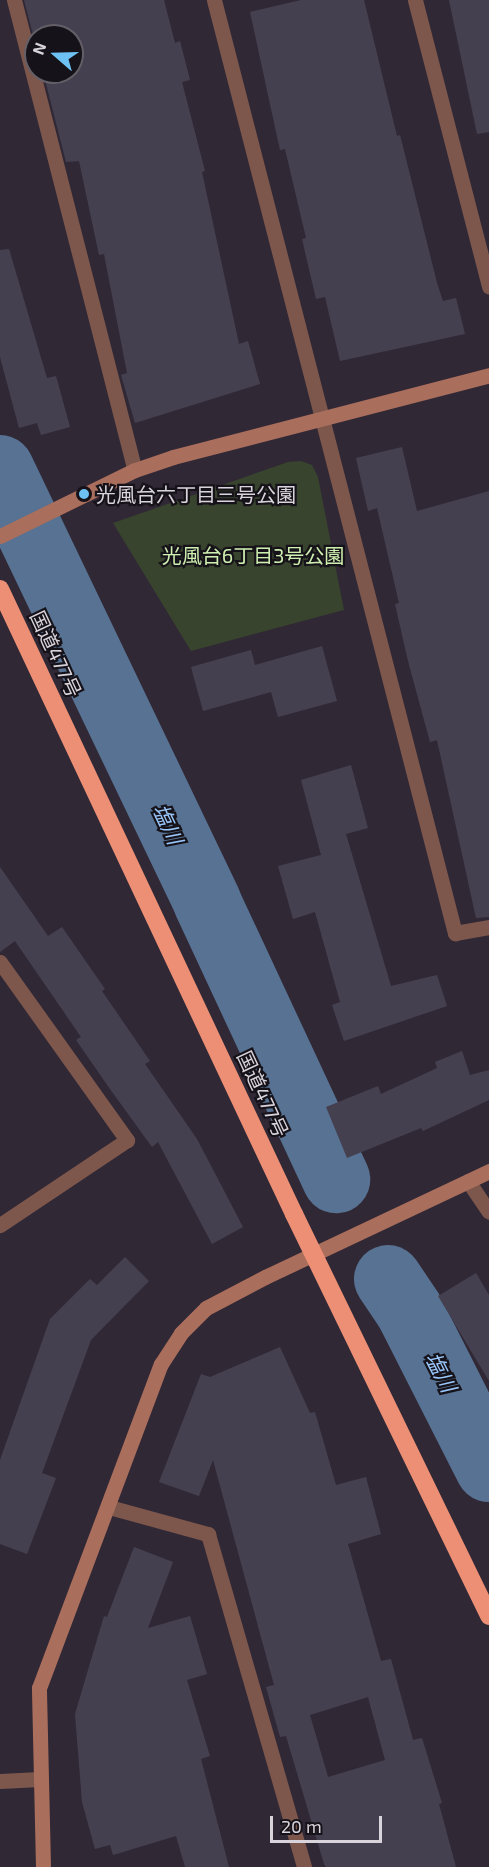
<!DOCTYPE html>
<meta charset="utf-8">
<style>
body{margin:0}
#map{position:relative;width:489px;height:1867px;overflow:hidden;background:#312836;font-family:"Exo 2","Noto Sans JP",sans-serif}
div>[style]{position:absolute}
.green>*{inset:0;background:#38442e}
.river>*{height:68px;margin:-34px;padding:0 34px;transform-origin:34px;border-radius:34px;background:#577292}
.building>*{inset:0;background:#454050}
.street>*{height:15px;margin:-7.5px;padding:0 7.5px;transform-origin:7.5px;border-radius:7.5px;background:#7d574c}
.secondary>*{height:15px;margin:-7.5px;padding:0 7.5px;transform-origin:7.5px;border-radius:7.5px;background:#aa6e5c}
.highway>*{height:18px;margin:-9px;padding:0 9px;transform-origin:9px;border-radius:9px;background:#ec8f74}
.dots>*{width:16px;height:16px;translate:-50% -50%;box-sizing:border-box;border:3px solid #161219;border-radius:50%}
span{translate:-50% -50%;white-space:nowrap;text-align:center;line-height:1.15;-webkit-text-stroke:4.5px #161219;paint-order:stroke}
.poi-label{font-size:20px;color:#d9d3dc}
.left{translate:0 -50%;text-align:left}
.park-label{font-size:20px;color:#ceefb0}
.street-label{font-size:20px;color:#d9d3dc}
.water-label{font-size:21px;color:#99c6fb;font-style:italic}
.north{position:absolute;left:24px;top:24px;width:60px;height:60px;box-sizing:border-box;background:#161219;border:2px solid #645f67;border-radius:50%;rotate:290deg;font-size:16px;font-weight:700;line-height:24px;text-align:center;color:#d9d3dc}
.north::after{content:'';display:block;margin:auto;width:21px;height:27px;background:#6ec2f3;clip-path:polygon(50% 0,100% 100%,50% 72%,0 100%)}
.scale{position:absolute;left:270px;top:1816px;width:112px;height:27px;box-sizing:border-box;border:3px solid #d9d3dc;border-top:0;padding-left:8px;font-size:18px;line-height:21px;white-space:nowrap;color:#d9d3dc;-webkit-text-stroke:4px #161219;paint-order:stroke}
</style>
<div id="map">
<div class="green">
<div style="clip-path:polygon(301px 461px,312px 465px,318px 477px,344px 610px,191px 651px,113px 523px,288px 462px)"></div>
</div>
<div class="river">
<div style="left:0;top:469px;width:480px;rotate:64.4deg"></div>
<div style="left:207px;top:902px;width:306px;rotate:65deg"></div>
<div style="left:388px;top:1279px;width:40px;rotate:56deg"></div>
<div style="left:410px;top:1312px;width:175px;rotate:63.1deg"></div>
</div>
<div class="building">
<div style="clip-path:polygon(24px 0,164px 0,175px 43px,180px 41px,190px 80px,182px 82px,205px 171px,202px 172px,239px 344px,248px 341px,260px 384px,135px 423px,121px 375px,127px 373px,104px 254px,99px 255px,79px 161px,66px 162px,43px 72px,72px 72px,72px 36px,36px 36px,36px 46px)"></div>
<div style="clip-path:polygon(301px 0,364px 0,397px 136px,400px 135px,437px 283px,443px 301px,456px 298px,465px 334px,340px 361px,325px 297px,316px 299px,302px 239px,306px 238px,285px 149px,280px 150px,250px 12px)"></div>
<div style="clip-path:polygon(449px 0,489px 0,489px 132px,477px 134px)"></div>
<div style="clip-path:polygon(9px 249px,47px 378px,56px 376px,70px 427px,41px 435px,37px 423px,19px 428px,0 357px,0 250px)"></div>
<div style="clip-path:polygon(402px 447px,417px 511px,489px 491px,489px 917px,476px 918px,437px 740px,430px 742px,408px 661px,395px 604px,399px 603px,377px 508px,368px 511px,356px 458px)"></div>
<div style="clip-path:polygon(322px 646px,337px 701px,278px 717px,271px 692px,203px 711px,191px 667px,251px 650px,255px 665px)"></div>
<div style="clip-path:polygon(351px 765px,368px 828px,346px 834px,391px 986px,437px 975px,447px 1006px,344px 1041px,332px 1005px,340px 1002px,315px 912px,293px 919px,278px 866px,321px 855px,301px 780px)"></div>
<div style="clip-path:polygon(0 867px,48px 936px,62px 927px,105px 989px,102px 991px,150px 1061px,145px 1064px,197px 1139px,243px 1227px,212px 1244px,158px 1142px,152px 1147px,110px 1089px,76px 1040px,81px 1037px,15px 941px,0 952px)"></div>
<div style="clip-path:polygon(462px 1051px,470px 1075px,489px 1070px,489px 1100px,423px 1131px,421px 1128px,347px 1158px,326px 1107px,378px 1086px,381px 1094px,437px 1068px,435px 1062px)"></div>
<div style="clip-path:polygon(125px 1257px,149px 1281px,91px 1340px,42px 1473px,56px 1478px,27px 1554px,0 1544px,0 1460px,50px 1319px,90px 1279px,97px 1285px)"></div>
<div style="clip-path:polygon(476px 1273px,489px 1295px,489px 1381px,438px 1296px)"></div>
<div style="clip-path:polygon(evenodd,280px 1347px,310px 1413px,315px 1412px,336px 1485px,366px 1477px,381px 1534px,348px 1544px,381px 1661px,391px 1659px,413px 1740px,422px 1738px,442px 1803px,439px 1804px,456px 1867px,326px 1867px,324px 1864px,286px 1736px,280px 1737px,266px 1687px,274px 1685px,213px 1460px,199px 1496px,159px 1482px,201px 1374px,210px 1377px,280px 1347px,368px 1697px,385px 1760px,328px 1777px,310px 1715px,368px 1697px)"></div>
<div style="clip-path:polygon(134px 1547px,173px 1562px,148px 1628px,190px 1616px,207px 1674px,187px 1680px,210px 1756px,201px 1759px,229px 1867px,185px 1867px,176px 1836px,113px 1855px,110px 1845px,95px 1849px,82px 1802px,75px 1714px,104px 1616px,107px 1617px)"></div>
</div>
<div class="street">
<div style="left:14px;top:0;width:485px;rotate:75.6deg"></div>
<div style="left:214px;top:0;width:964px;rotate:75.52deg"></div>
<div style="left:455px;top:933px;width:35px;rotate:-10deg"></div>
<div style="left:415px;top:0;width:296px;rotate:75.5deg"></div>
<div style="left:0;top:962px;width:219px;rotate:54.5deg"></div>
<div style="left:127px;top:1140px;width:153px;rotate:146.2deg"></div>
<div style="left:468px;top:1181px;width:37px;rotate:56deg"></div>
<div style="left:109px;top:1507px;width:103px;rotate:15.3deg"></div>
<div style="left:208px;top:1534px;width:347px;rotate:73.9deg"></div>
<div style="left:0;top:1781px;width:40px;rotate:-2.9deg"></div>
</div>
<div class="secondary">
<div style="left:0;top:536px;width:150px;rotate:-26.1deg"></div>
<div style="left:135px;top:470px;width:40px;rotate:-18.9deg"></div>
<div style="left:173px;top:457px;width:326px;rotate:-14.5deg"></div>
<div style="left:43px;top:1867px;width:179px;rotate:-91.3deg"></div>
<div style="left:39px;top:1688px;width:346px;rotate:-69.4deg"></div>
<div style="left:161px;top:1364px;width:37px;rotate:-57deg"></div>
<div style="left:181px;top:1333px;width:35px;rotate:-45deg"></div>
<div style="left:206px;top:1308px;width:67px;rotate:-27.7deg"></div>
<div style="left:265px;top:1277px;width:248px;rotate:-25.3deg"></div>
</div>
<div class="highway">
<div style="left:0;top:589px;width:691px;rotate:64.81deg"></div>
<div style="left:294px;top:1214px;width:447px;rotate:64.1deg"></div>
</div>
<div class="dots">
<div style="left:84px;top:494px;background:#6ec2f3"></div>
</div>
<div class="poi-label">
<span class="left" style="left:96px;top:494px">光風台六丁目三号公園</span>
</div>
<div class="park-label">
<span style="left:253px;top:555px">光風台6丁目3号公園</span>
</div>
<div class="street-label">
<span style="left:56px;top:654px;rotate:65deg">国道477号</span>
<span style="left:263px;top:1094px;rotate:65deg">国道477号</span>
</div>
<div class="water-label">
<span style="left:168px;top:824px;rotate:65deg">塩川</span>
<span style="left:441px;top:1372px;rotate:63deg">塩川</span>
</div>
<div class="north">N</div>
<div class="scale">20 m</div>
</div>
